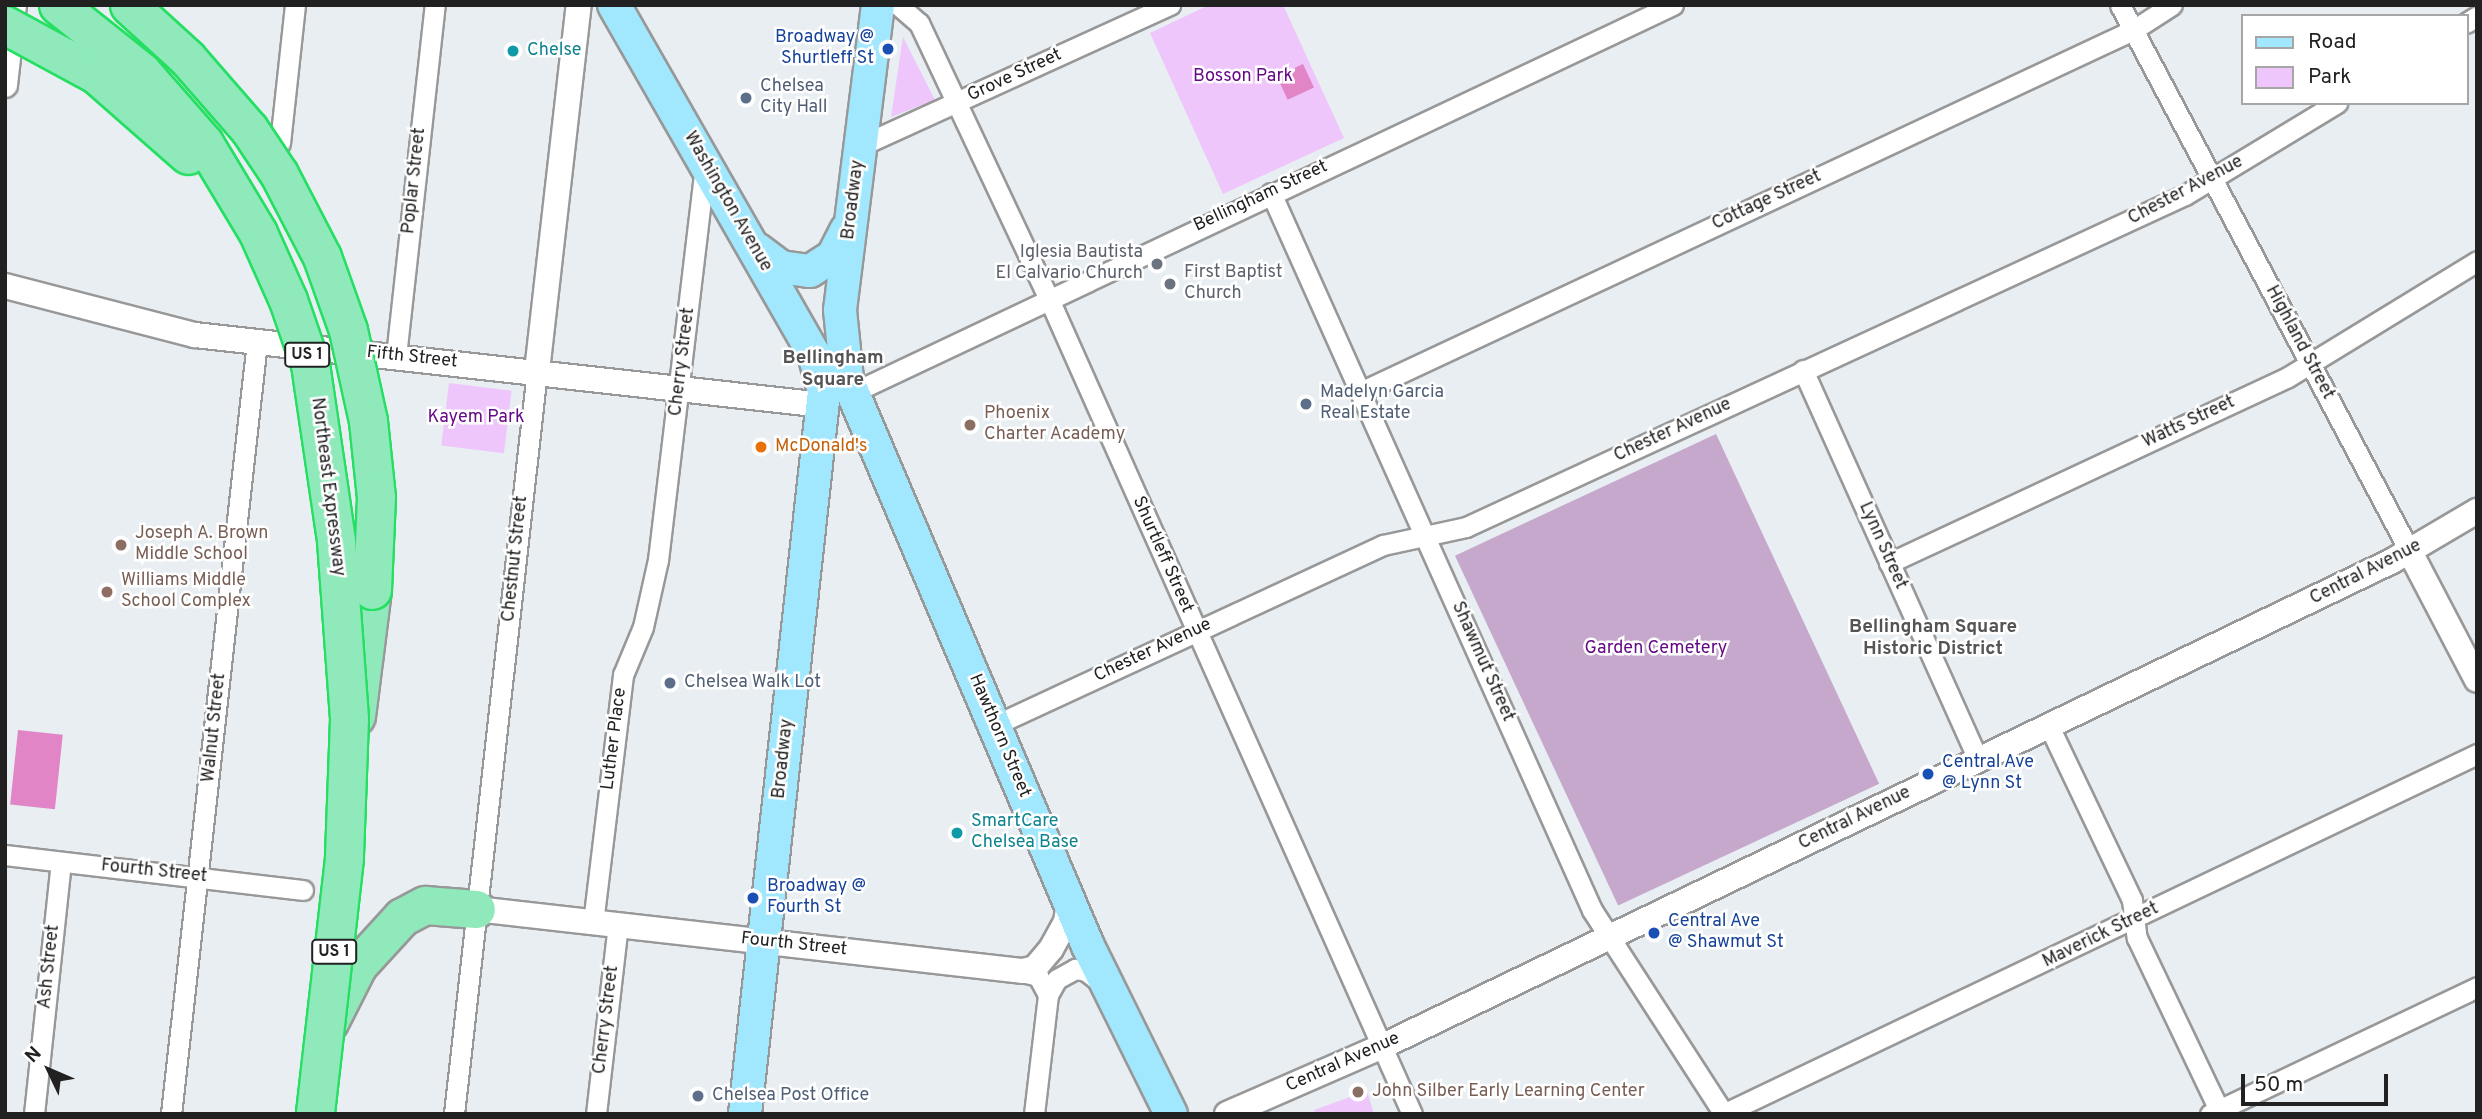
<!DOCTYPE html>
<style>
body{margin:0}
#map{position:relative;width:2482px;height:1119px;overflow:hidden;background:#e8eef2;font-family:Overpass,sans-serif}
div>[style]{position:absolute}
.cemetery>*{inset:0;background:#c5a8cb;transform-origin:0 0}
.park>*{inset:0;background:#eec6fb;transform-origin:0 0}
.pitch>*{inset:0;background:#e185c7;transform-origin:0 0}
.roads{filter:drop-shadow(2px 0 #989898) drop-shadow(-2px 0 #989898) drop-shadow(0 2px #989898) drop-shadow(0 -2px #989898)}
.minor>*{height:19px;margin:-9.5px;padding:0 9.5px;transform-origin:9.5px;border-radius:9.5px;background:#fff}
.tertiary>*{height:24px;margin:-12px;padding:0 12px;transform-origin:12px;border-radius:12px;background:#fff}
.primary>*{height:32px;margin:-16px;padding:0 16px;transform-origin:16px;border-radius:16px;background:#a1e8fe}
.motorway>*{height:37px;margin:-18.5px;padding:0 18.5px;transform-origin:18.5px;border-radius:18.5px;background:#8fe9bb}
.bridges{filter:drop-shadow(2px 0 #25df62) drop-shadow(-2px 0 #25df62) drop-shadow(0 2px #25df62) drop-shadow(0 -2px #25df62)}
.motorway-bridge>*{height:37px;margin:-18.5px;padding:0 18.5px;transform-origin:18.5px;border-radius:18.5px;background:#8fe9bb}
.dots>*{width:19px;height:19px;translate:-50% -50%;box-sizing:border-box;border:4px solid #fff;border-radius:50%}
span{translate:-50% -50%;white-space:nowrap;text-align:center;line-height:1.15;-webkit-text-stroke:5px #fff;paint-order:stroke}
.shield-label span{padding:2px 5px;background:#fff;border:2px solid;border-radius:5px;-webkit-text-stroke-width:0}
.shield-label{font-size:16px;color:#212121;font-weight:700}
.transit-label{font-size:18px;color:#164399}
.right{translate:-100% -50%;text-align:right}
.left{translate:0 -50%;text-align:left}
.culture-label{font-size:18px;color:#0d838f}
.street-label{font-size:18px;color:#212121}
.park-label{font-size:18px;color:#660a85}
.service-label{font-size:18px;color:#4e5e75}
.worship-label{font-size:18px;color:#5b616d}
.education-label{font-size:18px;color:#785e54}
.food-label{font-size:18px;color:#c56008}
.neighbourhood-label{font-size:19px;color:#545454;font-weight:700}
.frame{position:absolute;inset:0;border:7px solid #212121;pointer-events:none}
.legend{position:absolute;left:2241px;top:14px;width:228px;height:91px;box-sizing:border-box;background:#fff;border:2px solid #a6a6a6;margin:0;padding:9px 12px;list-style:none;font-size:21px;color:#212121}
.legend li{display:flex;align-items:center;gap:14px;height:35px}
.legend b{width:35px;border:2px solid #a6a6a6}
.north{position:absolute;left:14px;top:1035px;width:70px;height:70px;-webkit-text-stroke:5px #fff;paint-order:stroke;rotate:314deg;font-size:19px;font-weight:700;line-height:28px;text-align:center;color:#212121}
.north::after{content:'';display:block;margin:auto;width:24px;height:32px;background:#212121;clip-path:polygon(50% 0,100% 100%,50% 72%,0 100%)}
.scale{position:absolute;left:2241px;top:1074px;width:147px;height:32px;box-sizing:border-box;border:4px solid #212121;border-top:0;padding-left:9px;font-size:21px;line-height:24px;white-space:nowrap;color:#212121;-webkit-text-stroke:5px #fff;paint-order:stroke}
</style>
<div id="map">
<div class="cemetery">
<div style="left:1716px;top:434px;width:386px;height:288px;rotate:65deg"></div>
</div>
<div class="park">
<div style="clip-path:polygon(1209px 5px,1283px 5px,1344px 138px,1223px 194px,1150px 33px)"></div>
<div style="clip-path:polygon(903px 37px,935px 100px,891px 117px)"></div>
<div style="left:449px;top:383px;width:63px;height:63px;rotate:7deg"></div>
<div style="clip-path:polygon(1367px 1091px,1374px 1114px,1315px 1114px,1314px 1110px)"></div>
</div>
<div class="pitch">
<div style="left:1303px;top:64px;width:26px;height:29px;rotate:65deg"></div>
<div style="left:18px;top:730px;width:45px;height:75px;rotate:6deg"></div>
</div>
<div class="roads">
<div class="minor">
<div style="left:898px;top:5px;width:28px;rotate:41deg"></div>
<div style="left:919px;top:23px;width:305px;rotate:64.8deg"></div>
<div style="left:1049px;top:299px;width:892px;rotate:65.99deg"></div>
<div style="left:2120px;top:5px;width:619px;rotate:62.07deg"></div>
<div style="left:2466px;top:23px;width:13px;rotate:-32deg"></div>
<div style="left:280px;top:143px;width:139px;rotate:-83.8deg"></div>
<div style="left:860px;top:146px;width:341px;rotate:-24.5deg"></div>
<div style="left:1271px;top:193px;width:786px;rotate:65.88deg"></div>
<div style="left:1592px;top:910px;width:243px;rotate:57.1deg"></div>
<div style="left:396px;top:356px;width:353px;rotate:-83.7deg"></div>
<div style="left:1803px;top:370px;width:427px;rotate:65.8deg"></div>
<div style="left:1360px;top:392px;width:854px;rotate:-25.09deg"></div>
<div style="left:2133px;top:30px;width:46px;rotate:-32.7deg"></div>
<div style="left:852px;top:393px;width:908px;rotate:-25.3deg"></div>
<div style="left:1889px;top:563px;width:440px;rotate:-25deg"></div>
<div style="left:2288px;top:377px;width:222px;rotate:-31.5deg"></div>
<div style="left:995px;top:725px;width:428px;rotate:-24.9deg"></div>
<div style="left:1383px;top:545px;width:85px;rotate:-12.2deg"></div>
<div style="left:1466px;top:527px;width:792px;rotate:-24.79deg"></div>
<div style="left:2185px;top:195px;width:178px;rotate:-31.2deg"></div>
<div style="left:2049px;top:726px;width:193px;rotate:64.5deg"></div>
<div style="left:2132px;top:900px;width:38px;rotate:83deg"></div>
<div style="left:2137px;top:938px;width:195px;rotate:64.5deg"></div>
<div style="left:5px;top:855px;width:300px;rotate:6.7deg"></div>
<div style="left:593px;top:923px;width:250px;rotate:-83.1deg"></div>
<div style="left:623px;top:675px;width:52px;rotate:-67.4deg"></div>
<div style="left:643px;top:627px;width:69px;rotate:-77.4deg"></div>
<div style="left:658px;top:560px;width:398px;rotate:-83.2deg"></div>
<div style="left:1018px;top:971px;width:21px;rotate:14deg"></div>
<div style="left:1038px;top:976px;width:21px;rotate:62deg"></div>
<div style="left:1048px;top:995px;width:120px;rotate:96.7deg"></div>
<div style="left:1048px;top:995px;width:18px;rotate:-61deg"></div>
<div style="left:1057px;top:979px;width:21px;rotate:-29deg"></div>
<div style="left:1075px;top:969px;width:11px;rotate:10deg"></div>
<div style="left:1086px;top:971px;width:23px;rotate:38deg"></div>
<div style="left:34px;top:1114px;width:253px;rotate:-83.9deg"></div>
<div style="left:171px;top:1114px;width:778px;rotate:-83.65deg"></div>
<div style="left:454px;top:1114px;width:748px;rotate:-83.63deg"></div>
<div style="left:596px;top:1114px;width:190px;rotate:-83.4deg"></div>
<div style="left:1723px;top:1114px;width:836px;rotate:-25.52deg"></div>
<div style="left:2210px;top:1114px;width:296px;rotate:-25.4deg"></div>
</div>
<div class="tertiary">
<div style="left:5px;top:85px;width:81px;rotate:-83.6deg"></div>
<div style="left:5px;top:286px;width:196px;rotate:14.5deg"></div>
<div style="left:195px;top:335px;width:632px;rotate:6.36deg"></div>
<div style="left:537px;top:371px;width:368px;rotate:-83.5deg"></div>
<div style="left:2410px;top:552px;width:144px;rotate:62.4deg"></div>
<div style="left:476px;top:909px;width:551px;rotate:6.47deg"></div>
<div style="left:1023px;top:971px;width:12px;rotate:-14deg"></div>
<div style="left:1035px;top:968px;width:25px;rotate:-50deg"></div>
<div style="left:1051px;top:949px;width:31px;rotate:-61deg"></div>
<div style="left:1066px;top:922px;width:20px;rotate:-81deg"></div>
<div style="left:1227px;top:1114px;width:170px;rotate:-23.6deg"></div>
<div style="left:1383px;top:1046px;width:1120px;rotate:-25.67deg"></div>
<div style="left:2392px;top:561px;width:99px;rotate:-30.5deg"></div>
</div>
<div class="primary">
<div style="left:614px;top:5px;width:402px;rotate:60.2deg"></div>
<div style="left:814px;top:354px;width:38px;rotate:75deg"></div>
<div style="left:824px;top:391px;width:727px;rotate:96.24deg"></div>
<div style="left:878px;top:5px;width:307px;rotate:97.1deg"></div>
<div style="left:840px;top:310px;width:69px;rotate:84.2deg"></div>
<div style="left:847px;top:379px;width:616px;rotate:66.97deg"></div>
<div style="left:1088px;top:946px;width:187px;rotate:63.7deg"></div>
<div style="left:757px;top:249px;width:30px;rotate:37deg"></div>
<div style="left:781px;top:267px;width:29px;rotate:8deg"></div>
<div style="left:810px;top:271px;width:27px;rotate:-33deg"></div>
<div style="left:833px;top:256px;width:29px;rotate:-63deg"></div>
</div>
<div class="motorway">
<div style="left:356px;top:716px;width:127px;rotate:-82.8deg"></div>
<div style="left:329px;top:1022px;width:64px;rotate:-63deg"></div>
<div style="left:358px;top:965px;width:65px;rotate:-47.5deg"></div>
<div style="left:402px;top:917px;width:26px;rotate:-28deg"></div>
<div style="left:425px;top:905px;width:51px;rotate:4.5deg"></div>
</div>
</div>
<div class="bridges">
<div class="motorway-bridge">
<div style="left:58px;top:5px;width:106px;rotate:38.5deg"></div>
<div style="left:141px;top:71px;width:96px;rotate:48.8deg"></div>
<div style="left:204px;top:143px;width:105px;rotate:59deg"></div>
<div style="left:258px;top:233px;width:73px;rotate:65.9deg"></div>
<div style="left:288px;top:300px;width:68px;rotate:71deg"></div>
<div style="left:310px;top:364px;width:179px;rotate:81.6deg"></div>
<div style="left:336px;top:541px;width:178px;rotate:85.8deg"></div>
<div style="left:349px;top:719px;width:139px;rotate:92.1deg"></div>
<div style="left:344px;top:858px;width:258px;rotate:96.5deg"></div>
<div style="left:129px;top:5px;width:79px;rotate:42.4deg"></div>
<div style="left:187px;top:58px;width:94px;rotate:48.9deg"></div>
<div style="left:249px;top:129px;width:54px;rotate:56.3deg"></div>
<div style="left:279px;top:174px;width:93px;rotate:62.6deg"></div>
<div style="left:322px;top:257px;width:77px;rotate:70.4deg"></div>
<div style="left:348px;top:330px;width:93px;rotate:77.6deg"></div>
<div style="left:368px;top:421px;width:76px;rotate:84deg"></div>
<div style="left:376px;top:497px;width:93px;rotate:92.5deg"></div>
<div style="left:5px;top:25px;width:105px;rotate:28.5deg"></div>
<div style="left:97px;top:75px;width:121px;rotate:41.3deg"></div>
</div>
</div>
<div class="dots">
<div style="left:888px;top:49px;background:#1a4fb4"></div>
<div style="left:513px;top:51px;background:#0f9aa8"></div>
<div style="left:746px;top:98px;background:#5c6f8a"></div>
<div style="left:1157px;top:264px;background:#6b7280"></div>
<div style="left:1170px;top:284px;background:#6b7280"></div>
<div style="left:1306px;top:404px;background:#5c6f8a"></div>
<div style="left:970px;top:425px;background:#8d6e63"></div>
<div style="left:761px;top:447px;background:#e8710a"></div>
<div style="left:121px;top:545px;background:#8d6e63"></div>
<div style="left:107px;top:592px;background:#8d6e63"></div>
<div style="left:670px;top:683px;background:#5c6f8a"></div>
<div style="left:1928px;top:774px;background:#1a4fb4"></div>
<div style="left:957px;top:833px;background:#0f9aa8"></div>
<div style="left:753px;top:898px;background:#1a4fb4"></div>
<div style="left:1654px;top:933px;background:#1a4fb4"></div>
<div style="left:1358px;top:1092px;background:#8d6e63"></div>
<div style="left:698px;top:1096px;background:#5c6f8a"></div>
</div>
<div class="shield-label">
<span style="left:307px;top:355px">US 1</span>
<span style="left:334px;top:952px">US 1</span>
</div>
<div class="transit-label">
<span class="right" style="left:874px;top:49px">Broadway @<br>Shurtleff St</span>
<span class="left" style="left:1942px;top:774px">Central Ave<br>@ Lynn St</span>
<span class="left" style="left:767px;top:898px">Broadway @<br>Fourth St</span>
<span class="left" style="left:1668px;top:933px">Central Ave<br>@ Shawmut St</span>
</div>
<div class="culture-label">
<span class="left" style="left:527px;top:51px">Chelse</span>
<span class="left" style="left:971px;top:833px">SmartCare<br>Chelsea Base</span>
</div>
<div class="street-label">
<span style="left:1015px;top:76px;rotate:-25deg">Grove Street</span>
<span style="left:415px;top:181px;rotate:-84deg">Poplar Street</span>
<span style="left:2186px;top:191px;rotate:-28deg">Chester Avenue</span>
<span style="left:1261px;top:197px;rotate:-25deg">Bellingham Street</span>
<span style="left:854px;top:200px;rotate:-83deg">Broadway</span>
<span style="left:1767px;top:201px;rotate:-25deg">Cottage Street</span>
<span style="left:727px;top:202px;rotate:60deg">Washington Avenue</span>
<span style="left:2299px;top:343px;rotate:62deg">Highland Street</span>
<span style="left:412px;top:358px;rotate:6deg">Fifth Street</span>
<span style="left:683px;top:362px;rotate:-83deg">Cherry Street</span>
<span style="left:2189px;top:423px;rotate:-25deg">Watts Street</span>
<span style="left:1673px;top:431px;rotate:-25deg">Chester Avenue</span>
<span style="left:327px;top:487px;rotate:83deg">Northeast Expressway</span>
<span style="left:1882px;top:546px;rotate:66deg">Lynn Street</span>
<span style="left:1162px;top:555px;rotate:66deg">Shurtleff Street</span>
<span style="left:516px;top:559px;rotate:-84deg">Chestnut Street</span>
<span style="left:2366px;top:573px;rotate:-27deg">Central Avenue</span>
<span style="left:1153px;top:651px;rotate:-25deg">Chester Avenue</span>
<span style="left:1482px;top:662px;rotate:66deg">Shawmut Street</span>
<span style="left:215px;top:728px;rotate:-84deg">Walnut Street</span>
<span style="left:999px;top:736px;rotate:67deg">Hawthorn Street</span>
<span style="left:615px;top:739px;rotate:-83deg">Luther Place</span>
<span style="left:784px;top:759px;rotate:-84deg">Broadway</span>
<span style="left:1855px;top:819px;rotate:-26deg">Central Avenue</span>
<span style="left:154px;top:872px;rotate:6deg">Fourth Street</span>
<span style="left:2101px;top:936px;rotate:-26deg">Maverick Street</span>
<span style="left:794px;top:945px;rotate:6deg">Fourth Street</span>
<span style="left:50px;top:967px;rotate:-84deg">Ash Street</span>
<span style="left:607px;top:1020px;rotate:-83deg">Cherry Street</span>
<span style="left:1343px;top:1063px;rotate:-24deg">Central Avenue</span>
</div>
<div class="park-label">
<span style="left:1243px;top:77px">Bosson Park</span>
<span style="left:476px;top:418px">Kayem Park</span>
<span style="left:1656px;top:649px">Garden Cemetery</span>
</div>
<div class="service-label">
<span class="left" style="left:760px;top:98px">Chelsea<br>City Hall</span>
<span class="left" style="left:1320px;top:404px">Madelyn Garcia<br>Real Estate</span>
<span class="left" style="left:684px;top:683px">Chelsea Walk Lot</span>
<span class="left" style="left:712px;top:1096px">Chelsea Post Office</span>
</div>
<div class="worship-label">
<span class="right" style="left:1143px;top:264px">Iglesia Bautista<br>El Calvario Church</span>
<span class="left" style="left:1184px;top:284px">First Baptist<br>Church</span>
</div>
<div class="education-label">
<span class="left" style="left:984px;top:425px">Phoenix<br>Charter Academy</span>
<span class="left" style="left:135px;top:545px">Joseph A. Brown<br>Middle School</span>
<span class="left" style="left:121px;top:592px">Williams Middle<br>School Complex</span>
<span class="left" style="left:1372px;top:1092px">John Silber Early Learning Center</span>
</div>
<div class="food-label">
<span class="left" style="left:775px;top:447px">McDonald's</span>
</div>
<div class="neighbourhood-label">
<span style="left:833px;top:370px">Bellingham<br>Square</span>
<span style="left:1933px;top:639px">Bellingham Square<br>Historic District</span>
</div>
<div class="frame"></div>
<ul class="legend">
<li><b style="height:9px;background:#a1e8fe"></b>Road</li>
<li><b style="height:19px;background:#eec6fb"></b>Park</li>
</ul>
<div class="north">N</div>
<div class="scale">50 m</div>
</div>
